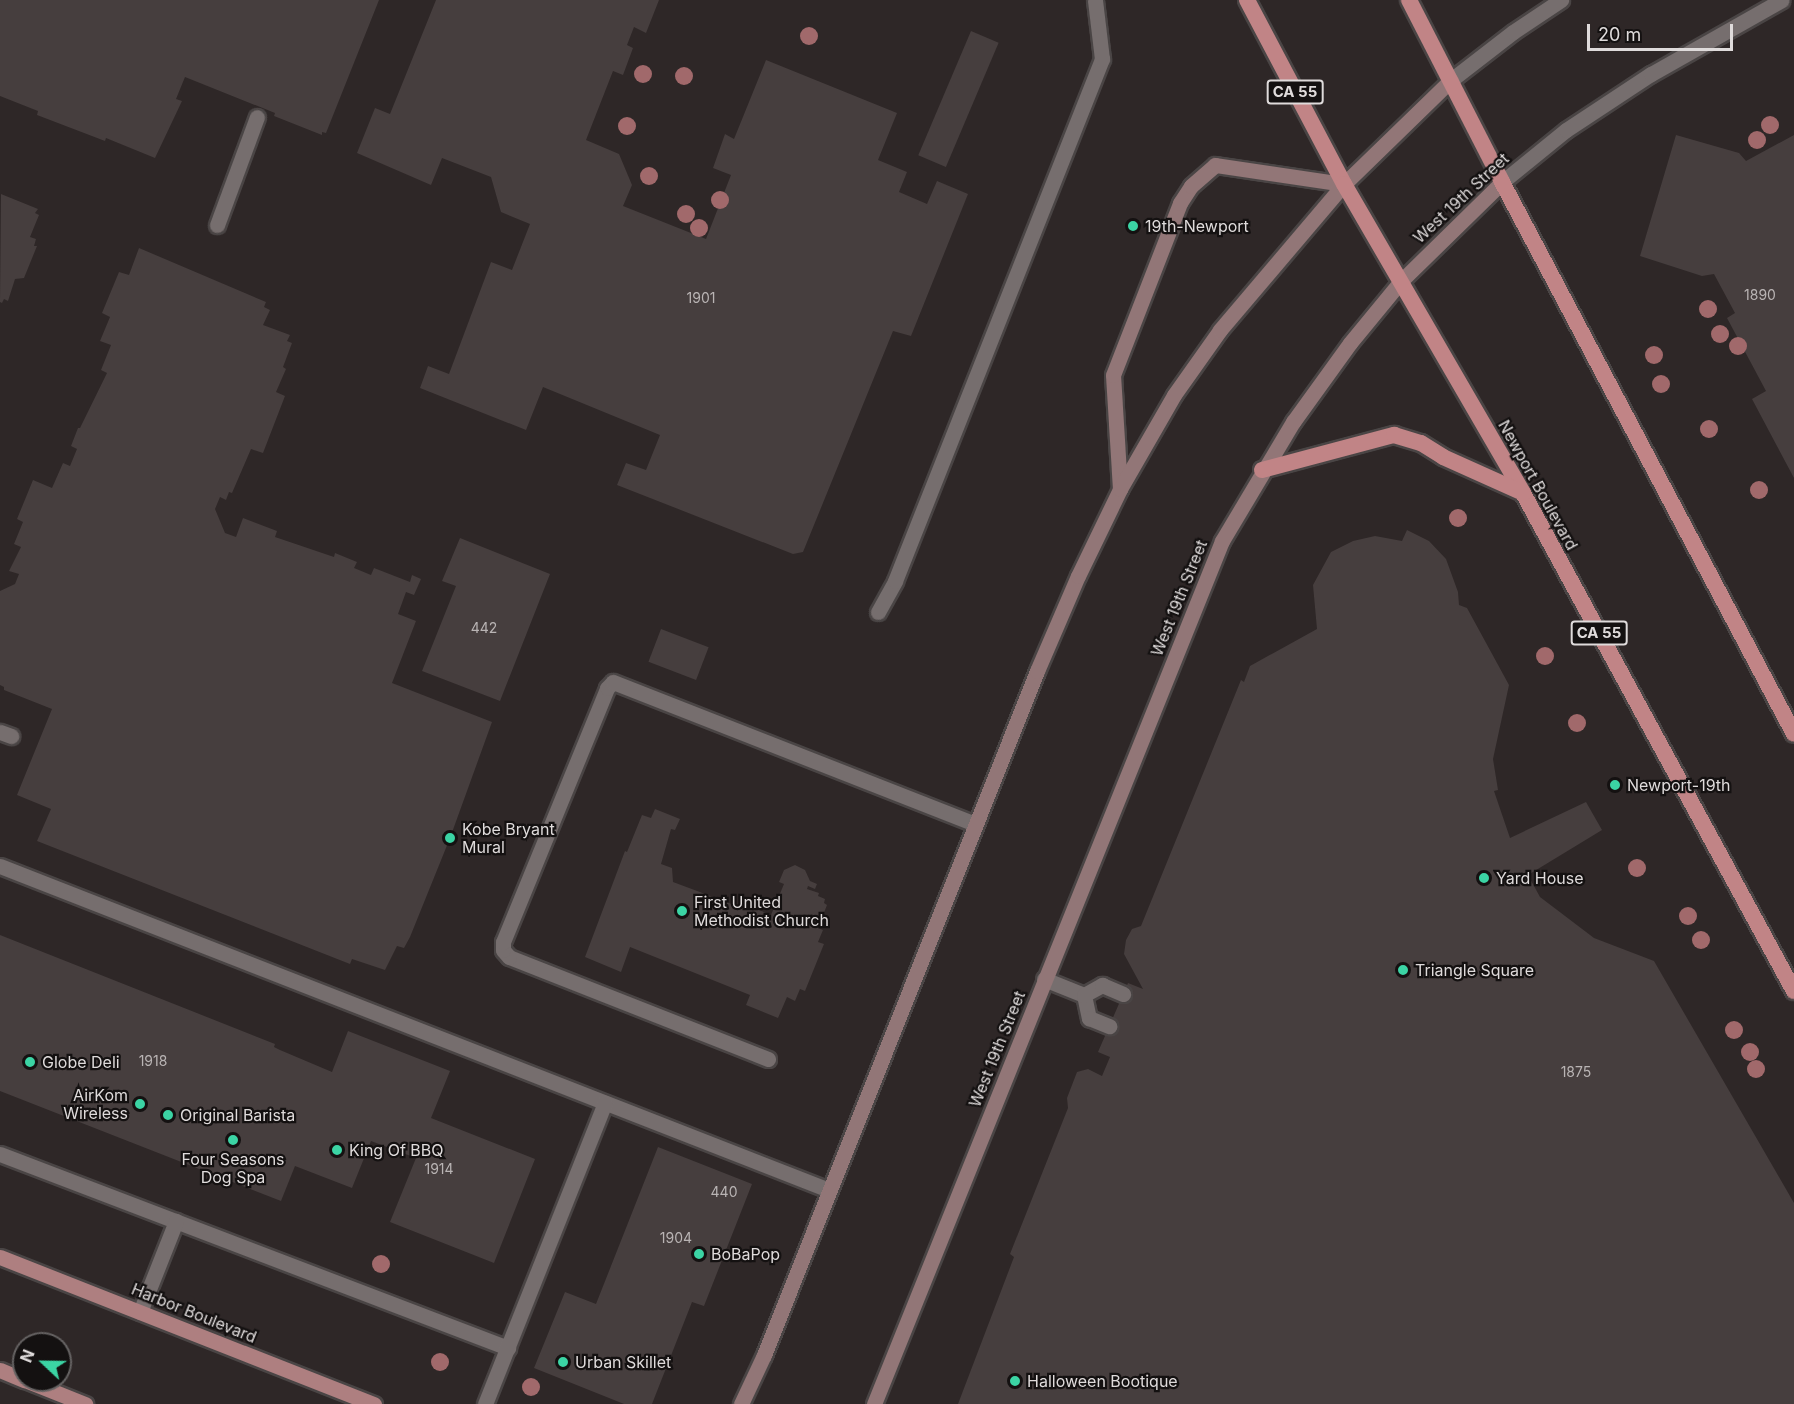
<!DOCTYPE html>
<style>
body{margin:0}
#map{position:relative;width:1794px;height:1404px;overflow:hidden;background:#2e2727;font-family:Inter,sans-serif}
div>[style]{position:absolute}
.building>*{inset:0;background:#463e3e;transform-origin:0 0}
.roads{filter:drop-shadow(2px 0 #4a4545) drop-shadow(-2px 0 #4a4545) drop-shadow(0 2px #4a4545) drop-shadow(0 -2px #4a4545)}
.service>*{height:15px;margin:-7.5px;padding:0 7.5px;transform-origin:7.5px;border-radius:7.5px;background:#766e6e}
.tertiary>*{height:15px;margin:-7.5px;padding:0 7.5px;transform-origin:7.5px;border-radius:7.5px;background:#766e6e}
.secondary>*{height:15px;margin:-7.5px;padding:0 7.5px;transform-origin:7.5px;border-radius:7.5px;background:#927677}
.primary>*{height:15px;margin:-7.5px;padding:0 7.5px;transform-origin:7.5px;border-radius:7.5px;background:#ae7f80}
.trunk>*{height:16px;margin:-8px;padding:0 8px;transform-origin:8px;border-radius:8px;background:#c18486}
.trees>*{width:18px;height:18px;margin:-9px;border-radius:50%;background:#a1696b}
.dots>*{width:16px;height:16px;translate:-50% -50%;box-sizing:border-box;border:3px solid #141111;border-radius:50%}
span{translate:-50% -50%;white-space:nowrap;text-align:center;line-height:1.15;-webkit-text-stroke:4.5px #141111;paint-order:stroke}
.number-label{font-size:14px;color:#b9b4b4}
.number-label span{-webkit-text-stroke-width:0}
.shield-label span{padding:2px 4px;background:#141111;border:2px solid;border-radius:4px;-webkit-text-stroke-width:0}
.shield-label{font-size:15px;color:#dfdbdb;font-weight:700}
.street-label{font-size:16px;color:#dfdbdb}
.poi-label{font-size:16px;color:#dfdbdb}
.left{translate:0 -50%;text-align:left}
.right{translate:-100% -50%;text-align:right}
.north{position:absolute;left:12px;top:1332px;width:60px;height:60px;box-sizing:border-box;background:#141111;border:2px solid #656262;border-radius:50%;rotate:292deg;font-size:16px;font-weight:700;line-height:24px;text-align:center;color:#dfdbdb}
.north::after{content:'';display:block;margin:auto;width:21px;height:27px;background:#3bd4a4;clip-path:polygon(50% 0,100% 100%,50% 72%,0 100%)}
.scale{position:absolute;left:1587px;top:24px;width:146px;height:27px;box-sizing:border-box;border:3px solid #dfdbdb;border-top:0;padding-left:8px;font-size:18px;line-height:21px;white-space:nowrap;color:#dfdbdb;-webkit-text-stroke:4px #141111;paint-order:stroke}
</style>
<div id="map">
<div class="building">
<div style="clip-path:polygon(0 0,379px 0,326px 133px,322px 132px,322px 135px,274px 116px,275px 113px,185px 77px,176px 99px,182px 101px,155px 158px,106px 138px,105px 141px,37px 115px,38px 111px,0 96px)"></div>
<div style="clip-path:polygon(436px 0,659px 0,646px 33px,634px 27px,627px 45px,633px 48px,623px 75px,613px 71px,586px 140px,619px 154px,632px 185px,623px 206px,706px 239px,731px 175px,713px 168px,725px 134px,734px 139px,766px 60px,897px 113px,878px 160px,907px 172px,899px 192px,927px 204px,937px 181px,968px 194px,911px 336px,893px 331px,803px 552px,793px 554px,617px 485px,626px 463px,646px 470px,660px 435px,543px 387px,526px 430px,420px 388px,428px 366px,449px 374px,491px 262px,512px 270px,530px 224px,501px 212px,491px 177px,442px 158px,431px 185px,357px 153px,375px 108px,390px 114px)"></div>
<div style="left:971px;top:31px;width:30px;height:135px;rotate:23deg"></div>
<div style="clip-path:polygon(1676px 135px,1739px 153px,1746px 161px,1794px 135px,1794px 478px,1752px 399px,1766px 391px,1727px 318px,1735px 313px,1714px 274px,1702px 276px,1640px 256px)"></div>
<div style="clip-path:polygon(1px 194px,38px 209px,35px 213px,39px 215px,30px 237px,36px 239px,34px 246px,37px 246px,24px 278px,15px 279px,8px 301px,4px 299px,2px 303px,0 302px)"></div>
<div style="clip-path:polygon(139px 248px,266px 302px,264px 307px,270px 310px,263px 325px,290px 335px,287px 341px,292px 343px,283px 367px,286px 369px,276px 392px,285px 396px,263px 453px,251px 449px,232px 493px,229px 492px,226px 500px,220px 497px,215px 509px,225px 533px,236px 537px,243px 518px,277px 531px,275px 537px,334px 557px,335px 553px,357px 562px,354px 568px,371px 575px,374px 568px,410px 582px,412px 575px,421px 579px,414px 595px,406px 592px,398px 614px,416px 621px,392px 683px,492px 722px,450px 838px,410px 937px,404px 948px,397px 946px,385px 970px,352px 959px,350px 964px,37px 841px,51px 809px,17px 795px,52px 709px,4px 690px,4px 687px,0 685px,0 591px,15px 584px,19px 574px,9px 571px,21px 547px,14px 544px,23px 522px,17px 519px,33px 480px,52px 488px,63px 463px,70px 466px,77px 449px,71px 446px,78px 428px,80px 428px,107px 373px,101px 370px,111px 345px,100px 341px,110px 317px,102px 313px,119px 272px,129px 275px)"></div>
<div style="clip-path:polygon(1407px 530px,1429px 541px,1446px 559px,1458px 592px,1459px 605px,1467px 608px,1509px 685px,1493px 759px,1498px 790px,1494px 791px,1510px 838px,1586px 802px,1602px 830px,1528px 875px,1540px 897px,1594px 938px,1654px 961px,1794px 1203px,1794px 1404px,958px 1404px,1014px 1257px,1010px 1254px,1068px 1108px,1067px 1098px,1077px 1072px,1088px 1069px,1102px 1076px,1110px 1057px,1098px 1052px,1128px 983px,1143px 989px,1124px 954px,1126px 940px,1132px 929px,1141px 926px,1241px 680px,1244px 682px,1250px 666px,1317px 629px,1313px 585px,1331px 552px,1353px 541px,1375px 536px,1402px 541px)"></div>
<div style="clip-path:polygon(460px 538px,550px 574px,500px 701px,422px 671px,456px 586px,442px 581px)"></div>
<div style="left:661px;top:629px;width:51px;height:35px;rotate:21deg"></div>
<div style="clip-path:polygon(655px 809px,680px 819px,675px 830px,671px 829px,661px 864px,672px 868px,673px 882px,740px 907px,742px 903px,771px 915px,784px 884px,779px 882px,784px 870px,795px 865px,805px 870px,810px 881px,817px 884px,815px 889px,808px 886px,807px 889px,819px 893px,818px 896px,825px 899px,824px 903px,827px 905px,818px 928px,823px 930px,818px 942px,824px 944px,805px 991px,800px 989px,795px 1001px,787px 997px,778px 1018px,746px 1005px,750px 995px,630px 947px,621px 972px,585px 957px,625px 851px,627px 852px,642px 815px,651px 818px)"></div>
<div style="clip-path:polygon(0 935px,275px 1044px,274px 1047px,280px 1050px,332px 1072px,348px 1031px,450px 1071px,431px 1118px,535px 1159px,494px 1263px,390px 1222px,416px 1158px,371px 1141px,352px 1188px,295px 1166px,281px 1201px,0 1091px)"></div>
<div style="clip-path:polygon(658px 1147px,752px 1184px,704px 1306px,692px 1302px,652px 1404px,624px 1404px,534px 1368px,565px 1292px,596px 1304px)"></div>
</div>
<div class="roads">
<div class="service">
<div style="left:217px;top:225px;width:115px;rotate:-69.7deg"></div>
<div style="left:878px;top:612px;width:35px;rotate:-61deg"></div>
<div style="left:895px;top:581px;width:562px;rotate:-68.37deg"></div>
<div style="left:1102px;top:59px;width:59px;rotate:-96.8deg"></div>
<div style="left:0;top:732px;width:12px;rotate:20deg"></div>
<div style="left:0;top:866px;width:890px;rotate:21.35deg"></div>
<div style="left:1044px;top:979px;width:43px;rotate:21.8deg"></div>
<div style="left:1084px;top:995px;width:24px;rotate:78deg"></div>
<div style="left:1089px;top:1018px;width:22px;rotate:22deg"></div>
<div style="left:1084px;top:995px;width:21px;rotate:-29deg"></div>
<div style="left:1102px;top:985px;width:23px;rotate:23deg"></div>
<div style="left:768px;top:1059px;width:278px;rotate:-158.5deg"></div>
<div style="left:509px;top:957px;width:9px;rotate:-131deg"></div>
<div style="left:503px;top:950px;width:8px;rotate:-90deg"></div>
<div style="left:503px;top:942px;width:274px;rotate:-67.7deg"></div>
<div style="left:607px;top:688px;width:8px;rotate:-45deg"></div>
<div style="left:613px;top:682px;width:389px;rotate:21.4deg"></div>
<div style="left:0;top:1154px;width:544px;rotate:20.9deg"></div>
<div style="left:140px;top:1312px;width:98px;rotate:-68.4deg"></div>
<div style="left:485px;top:1404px;width:324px;rotate:-68.3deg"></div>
</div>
<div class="tertiary">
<div style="left:1451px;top:80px;width:78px;rotate:-37.7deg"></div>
<div style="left:1513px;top:32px;width:58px;rotate:-33.7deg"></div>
<div style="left:1502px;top:182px;width:82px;rotate:-39.1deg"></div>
<div style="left:1566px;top:130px;width:102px;rotate:-33.4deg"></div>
<div style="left:1651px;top:74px;width:150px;rotate:-29.5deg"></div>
</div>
<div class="secondary">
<div style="left:1120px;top:489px;width:114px;rotate:-93.5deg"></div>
<div style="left:1113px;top:375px;width:185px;rotate:-68.7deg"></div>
<div style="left:1180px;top:203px;width:20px;rotate:-57deg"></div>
<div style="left:1191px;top:186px;width:32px;rotate:-41deg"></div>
<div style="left:1215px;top:165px;width:130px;rotate:8.4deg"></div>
<div style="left:741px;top:1404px;width:54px;rotate:-64.9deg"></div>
<div style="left:764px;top:1355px;width:736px;rotate:-68.24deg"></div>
<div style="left:1037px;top:671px;width:103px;rotate:-66.7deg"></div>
<div style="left:1078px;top:576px;width:97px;rotate:-64.2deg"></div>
<div style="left:1120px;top:489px;width:108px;rotate:-60.1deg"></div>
<div style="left:1174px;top:395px;width:80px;rotate:-54.7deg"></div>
<div style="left:1220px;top:330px;width:192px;rotate:-49.7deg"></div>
<div style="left:1344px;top:184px;width:149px;rotate:-44.2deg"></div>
<div style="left:874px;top:1404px;width:931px;rotate:-68.04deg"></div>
<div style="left:1222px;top:541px;width:139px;rotate:-59.2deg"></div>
<div style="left:1293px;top:422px;width:97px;rotate:-54.2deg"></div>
<div style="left:1350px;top:343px;width:80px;rotate:-50.6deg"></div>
<div style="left:1401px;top:281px;width:141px;rotate:-44.4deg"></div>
</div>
<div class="primary">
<div style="left:0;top:1257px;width:402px;rotate:21.5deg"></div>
<div style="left:0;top:1370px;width:26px;rotate:23deg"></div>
<div style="left:25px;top:1380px;width:65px;rotate:21.8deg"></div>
</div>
<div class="trunk">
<div style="left:1247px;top:0;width:208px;rotate:62.2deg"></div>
<div style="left:1344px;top:184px;width:357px;rotate:59.9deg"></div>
<div style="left:1523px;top:493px;width:567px;rotate:61.45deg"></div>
<div style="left:1409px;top:0;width:204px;rotate:62.9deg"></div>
<div style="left:1502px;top:182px;width:624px;rotate:62.12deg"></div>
<div style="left:1262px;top:470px;width:137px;rotate:-14.9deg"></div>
<div style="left:1394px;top:435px;width:28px;rotate:17deg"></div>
<div style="left:1421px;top:443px;width:26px;rotate:32deg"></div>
<div style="left:1443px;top:457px;width:88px;rotate:24.2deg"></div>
</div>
</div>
<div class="trees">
<div style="left:809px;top:36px"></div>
<div style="left:643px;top:74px"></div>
<div style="left:684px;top:76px"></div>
<div style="left:1770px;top:125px"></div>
<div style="left:627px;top:126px"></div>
<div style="left:1757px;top:140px"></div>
<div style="left:649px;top:176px"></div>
<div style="left:720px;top:200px"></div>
<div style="left:686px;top:214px"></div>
<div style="left:699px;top:228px"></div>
<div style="left:1708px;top:309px"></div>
<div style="left:1720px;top:334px"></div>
<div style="left:1738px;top:346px"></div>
<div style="left:1654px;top:355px"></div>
<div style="left:1661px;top:384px"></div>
<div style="left:1709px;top:429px"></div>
<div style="left:1759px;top:490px"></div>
<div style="left:1458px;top:518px"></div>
<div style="left:1545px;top:656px"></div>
<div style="left:1577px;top:723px"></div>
<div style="left:1637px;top:868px"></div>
<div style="left:1688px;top:916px"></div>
<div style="left:1701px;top:940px"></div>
<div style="left:1734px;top:1030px"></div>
<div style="left:1750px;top:1052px"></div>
<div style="left:1756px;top:1069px"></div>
<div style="left:381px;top:1264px"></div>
<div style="left:440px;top:1362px"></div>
<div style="left:531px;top:1387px"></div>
</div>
<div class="dots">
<div style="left:1133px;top:226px;background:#3bd4a4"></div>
<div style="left:1615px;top:785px;background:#3bd4a4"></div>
<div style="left:450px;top:838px;background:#3bd4a4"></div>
<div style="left:1484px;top:878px;background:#3bd4a4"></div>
<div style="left:682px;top:911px;background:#3bd4a4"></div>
<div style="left:1403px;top:970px;background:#3bd4a4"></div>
<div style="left:30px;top:1062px;background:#3bd4a4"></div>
<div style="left:140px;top:1104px;background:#3bd4a4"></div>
<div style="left:168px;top:1115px;background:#3bd4a4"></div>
<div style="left:233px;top:1140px;background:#3bd4a4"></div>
<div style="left:337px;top:1150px;background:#3bd4a4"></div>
<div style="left:699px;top:1254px;background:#3bd4a4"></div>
<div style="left:563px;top:1362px;background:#3bd4a4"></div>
<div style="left:1015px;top:1381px;background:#3bd4a4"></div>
</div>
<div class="number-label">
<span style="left:1760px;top:295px">1890</span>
<span style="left:701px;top:298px">1901</span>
<span style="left:484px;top:628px">442</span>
<span style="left:153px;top:1061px">1918</span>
<span style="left:1576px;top:1072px">1875</span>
<span style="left:439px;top:1169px">1914</span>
<span style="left:724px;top:1192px">440</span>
<span style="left:676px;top:1238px">1904</span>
</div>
<div class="shield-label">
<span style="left:1295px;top:92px">CA 55</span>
<span style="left:1599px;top:633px">CA 55</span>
</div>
<div class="street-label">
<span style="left:1461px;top:198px;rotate:-43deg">West 19th Street</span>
<span style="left:1538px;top:485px;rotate:61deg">Newport Boulevard</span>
<span style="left:1179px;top:598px;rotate:-68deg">West 19th Street</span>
<span style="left:997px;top:1049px;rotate:-68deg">West 19th Street</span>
<span style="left:194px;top:1313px;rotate:22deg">Harbor Boulevard</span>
</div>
<div class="poi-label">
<span class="left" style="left:1145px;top:226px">19th-Newport</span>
<span class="left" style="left:1627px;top:785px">Newport-19th</span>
<span class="left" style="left:462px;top:838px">Kobe Bryant<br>Mural</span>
<span class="left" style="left:1496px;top:878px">Yard House</span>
<span class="left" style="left:694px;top:911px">First United<br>Methodist Church</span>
<span class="left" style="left:1415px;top:970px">Triangle Square</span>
<span class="left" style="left:42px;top:1062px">Globe Deli</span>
<span class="right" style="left:128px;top:1104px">AirKom<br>Wireless</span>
<span class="left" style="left:180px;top:1115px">Original Barista</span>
<span class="left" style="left:349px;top:1150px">King Of BBQ</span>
<span style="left:233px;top:1168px">Four Seasons<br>Dog Spa</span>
<span class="left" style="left:711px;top:1254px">BoBaPop</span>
<span class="left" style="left:575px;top:1362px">Urban Skillet</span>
<span class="left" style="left:1027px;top:1381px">Halloween Bootique</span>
</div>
<div class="north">N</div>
<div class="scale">20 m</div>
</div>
